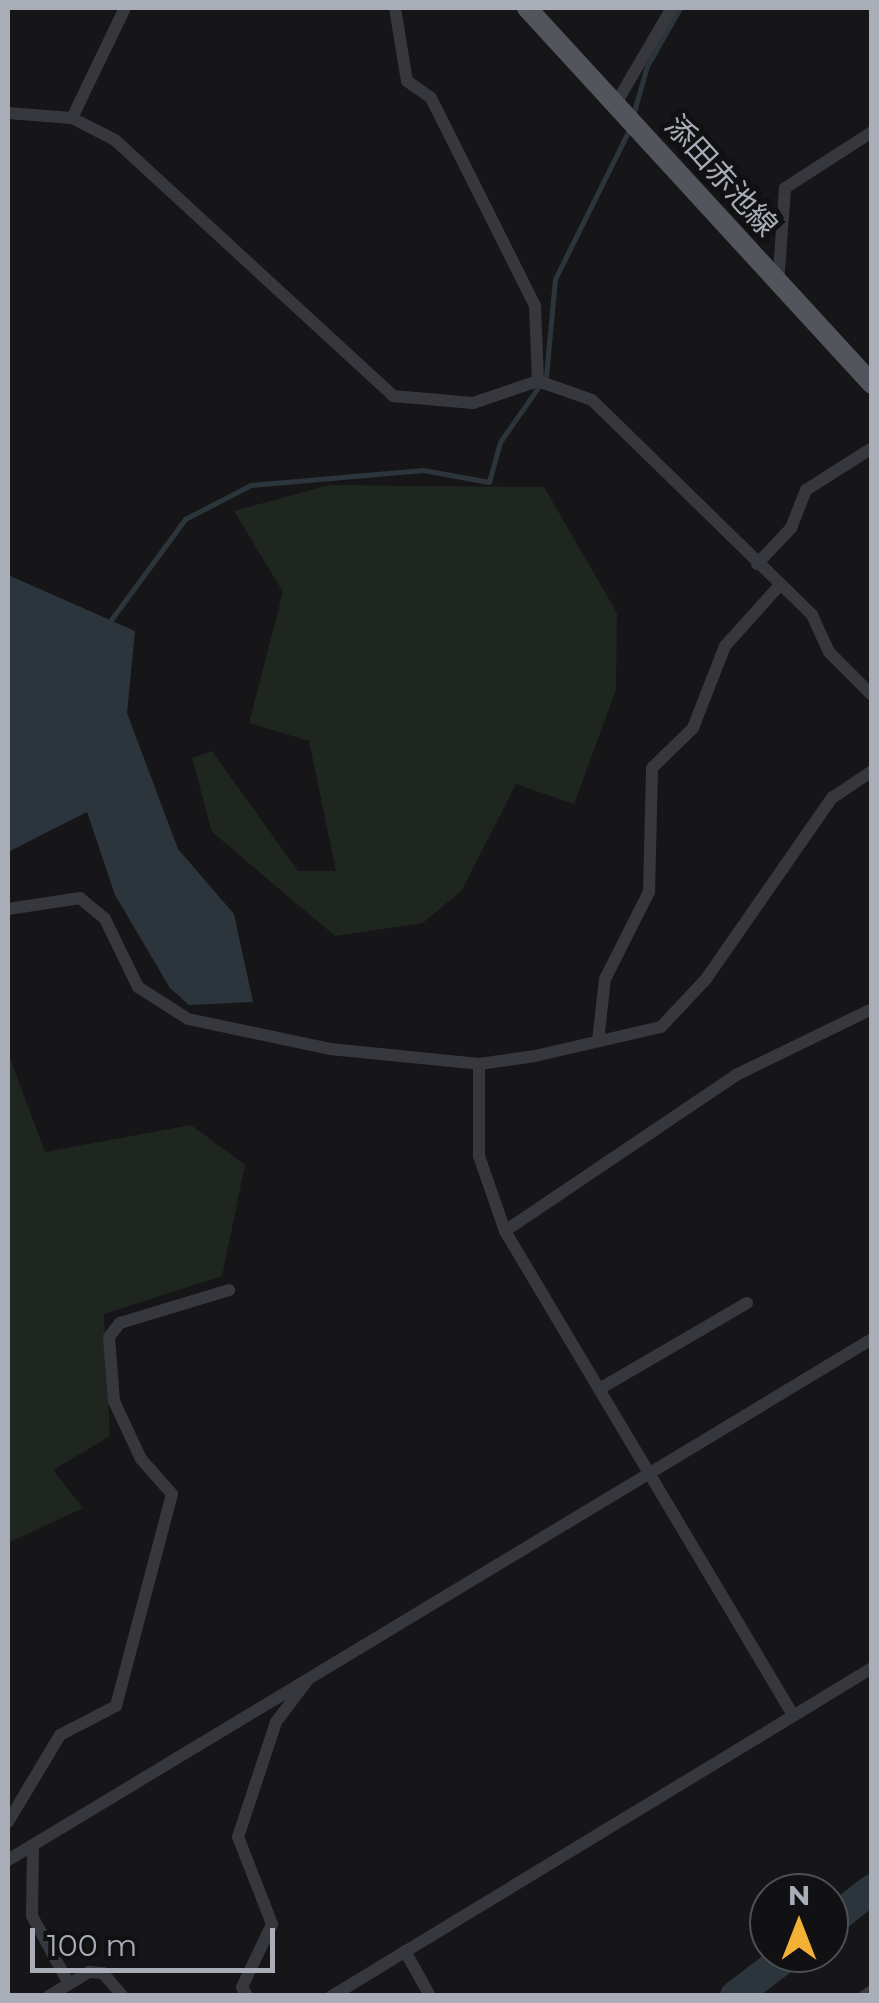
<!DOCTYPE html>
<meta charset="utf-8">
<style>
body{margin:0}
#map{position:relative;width:879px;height:2003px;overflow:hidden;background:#161618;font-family:Montserrat,"Noto Sans JP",sans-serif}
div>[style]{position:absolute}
.green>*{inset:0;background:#1e261f}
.water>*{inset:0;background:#2c353c}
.stream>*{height:5px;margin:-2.5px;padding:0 2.5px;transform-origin:2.5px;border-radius:2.5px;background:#2c353c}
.river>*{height:30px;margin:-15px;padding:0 15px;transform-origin:15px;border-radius:15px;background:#2c353c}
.street>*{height:12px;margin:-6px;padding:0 6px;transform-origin:6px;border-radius:6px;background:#37383d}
.primary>*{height:20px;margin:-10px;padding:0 10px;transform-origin:10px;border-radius:10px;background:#53555c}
span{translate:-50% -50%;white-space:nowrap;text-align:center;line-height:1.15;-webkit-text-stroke:10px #111113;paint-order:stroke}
.street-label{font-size:30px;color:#a8adb8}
.frame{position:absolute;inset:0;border:10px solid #a8adb8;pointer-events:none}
.north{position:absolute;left:749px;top:1873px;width:100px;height:100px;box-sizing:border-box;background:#111113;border:2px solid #4d4f55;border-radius:50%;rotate:0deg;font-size:28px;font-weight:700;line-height:40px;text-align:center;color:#a8adb8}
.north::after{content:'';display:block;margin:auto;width:35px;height:45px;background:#f2b134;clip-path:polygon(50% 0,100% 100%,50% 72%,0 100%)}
.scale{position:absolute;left:30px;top:1928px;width:245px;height:45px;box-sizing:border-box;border:5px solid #a8adb8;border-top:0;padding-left:12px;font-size:30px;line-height:35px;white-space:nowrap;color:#a8adb8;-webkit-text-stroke:8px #111113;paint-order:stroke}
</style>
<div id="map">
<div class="green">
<div style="clip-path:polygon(329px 485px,544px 487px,617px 613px,616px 690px,574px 804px,516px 784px,462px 890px,423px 923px,335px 936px,212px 832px,192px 758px,212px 751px,298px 871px,336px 871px,309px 741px,249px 723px,283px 592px,234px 511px)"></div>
<div style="clip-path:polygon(8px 1053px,45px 1152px,191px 1125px,245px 1165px,222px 1276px,104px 1314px,110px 1436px,53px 1470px,83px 1508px,8px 1543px)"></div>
</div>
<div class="water">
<div style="clip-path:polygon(8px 575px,135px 631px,127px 713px,178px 849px,234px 914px,253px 1002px,189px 1005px,170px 988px,115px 895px,87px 812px,8px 852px)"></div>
</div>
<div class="stream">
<div style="left:633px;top:115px;width:51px;rotate:-74.1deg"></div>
<div style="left:647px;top:66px;width:67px;rotate:-60.4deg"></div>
<div style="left:108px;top:624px;width:130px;rotate:-53.7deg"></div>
<div style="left:185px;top:519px;width:74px;rotate:-27.3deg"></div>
<div style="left:251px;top:485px;width:173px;rotate:-5deg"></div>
<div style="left:423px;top:470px;width:67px;rotate:10.3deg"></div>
<div style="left:489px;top:482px;width:41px;rotate:-74.6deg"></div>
<div style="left:500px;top:442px;width:80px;rotate:-55.1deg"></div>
<div style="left:546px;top:376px;width:97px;rotate:-84.7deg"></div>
<div style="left:555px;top:279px;width:166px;rotate:-63.6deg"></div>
</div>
<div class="river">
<div style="left:829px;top:1923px;width:55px;rotate:-38.3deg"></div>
<div style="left:735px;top:1996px;width:71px;rotate:-37.5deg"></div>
</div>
<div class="street">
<div style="left:395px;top:8px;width:74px;rotate:80.7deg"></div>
<div style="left:407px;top:81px;width:29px;rotate:35deg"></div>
<div style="left:431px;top:98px;width:233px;rotate:63.4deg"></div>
<div style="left:535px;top:306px;width:75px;rotate:87.7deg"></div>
<div style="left:615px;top:105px;width:113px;rotate:-59.6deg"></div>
<div style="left:8px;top:113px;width:64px;rotate:4.5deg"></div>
<div style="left:72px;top:118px;width:48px;rotate:27.1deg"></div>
<div style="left:115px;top:140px;width:378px;rotate:42.6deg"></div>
<div style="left:393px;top:396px;width:80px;rotate:5deg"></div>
<div style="left:473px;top:403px;width:69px;rotate:-18.7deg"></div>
<div style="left:538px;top:381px;width:57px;rotate:19.4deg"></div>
<div style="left:592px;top:400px;width:308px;rotate:44.3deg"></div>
<div style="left:812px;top:615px;width:41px;rotate:65.3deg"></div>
<div style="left:829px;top:652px;width:61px;rotate:45deg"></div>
<div style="left:72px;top:118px;width:122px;rotate:-64.3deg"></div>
<div style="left:778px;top:284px;width:96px;rotate:-85.8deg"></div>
<div style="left:785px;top:188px;width:103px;rotate:-32.8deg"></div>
<div style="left:757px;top:564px;width:50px;rotate:-46.6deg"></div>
<div style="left:791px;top:528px;width:41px;rotate:-68.5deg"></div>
<div style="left:806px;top:490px;width:78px;rotate:-32.5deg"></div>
<div style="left:8px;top:909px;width:73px;rotate:-8.7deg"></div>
<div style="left:80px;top:898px;width:33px;rotate:40deg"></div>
<div style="left:105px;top:919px;width:76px;rotate:64.1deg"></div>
<div style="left:138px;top:987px;width:59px;rotate:32.6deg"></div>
<div style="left:188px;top:1019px;width:145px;rotate:11.9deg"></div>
<div style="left:330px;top:1049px;width:150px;rotate:5.7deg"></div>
<div style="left:479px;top:1064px;width:57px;rotate:-8.1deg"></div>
<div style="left:535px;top:1056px;width:129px;rotate:-13deg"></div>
<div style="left:661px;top:1027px;width:66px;rotate:-46.8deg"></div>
<div style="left:706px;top:979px;width:221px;rotate:-55.2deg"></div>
<div style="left:832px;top:798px;width:48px;rotate:-34deg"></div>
<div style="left:598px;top:1041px;width:62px;rotate:-83.6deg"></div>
<div style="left:605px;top:979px;width:97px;rotate:-63.2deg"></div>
<div style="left:649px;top:892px;width:124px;rotate:-88.6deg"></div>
<div style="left:652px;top:768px;width:57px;rotate:-44.3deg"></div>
<div style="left:693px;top:728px;width:88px;rotate:-68.7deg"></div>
<div style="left:725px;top:646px;width:82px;rotate:-48deg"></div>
<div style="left:479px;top:1064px;width:92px;rotate:90deg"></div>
<div style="left:479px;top:1156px;width:79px;rotate:70.9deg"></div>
<div style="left:505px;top:1231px;width:563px;rotate:59.25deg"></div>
<div style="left:505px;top:1231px;width:279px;rotate:-34deg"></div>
<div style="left:736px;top:1075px;width:151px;rotate:-25.9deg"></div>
<div style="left:601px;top:1388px;width:169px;rotate:-30.2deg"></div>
<div style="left:8px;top:1822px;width:101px;rotate:-59.1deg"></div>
<div style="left:60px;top:1735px;width:63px;rotate:-27.4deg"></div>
<div style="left:116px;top:1706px;width:219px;rotate:-75.2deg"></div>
<div style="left:172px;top:1494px;width:47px;rotate:-131.5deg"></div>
<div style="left:141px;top:1459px;width:64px;rotate:-115deg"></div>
<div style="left:114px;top:1401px;width:64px;rotate:-94.5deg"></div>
<div style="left:109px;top:1337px;width:18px;rotate:-52deg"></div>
<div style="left:120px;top:1323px;width:114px;rotate:-16.8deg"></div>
<div style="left:33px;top:1845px;width:71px;rotate:90.8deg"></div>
<div style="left:32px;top:1916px;width:77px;rotate:61.4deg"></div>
<div style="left:8px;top:1860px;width:1009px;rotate:-31.09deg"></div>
<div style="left:405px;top:1951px;width:51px;rotate:60.9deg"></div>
<div style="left:49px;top:1996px;width:47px;rotate:-31deg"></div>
<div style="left:89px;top:1972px;width:14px;rotate:4deg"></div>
<div style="left:103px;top:1973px;width:30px;rotate:50deg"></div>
<div style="left:247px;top:1996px;width:10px;rotate:-119deg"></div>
<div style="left:242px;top:1987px;width:70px;rotate:-64.5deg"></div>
<div style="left:272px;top:1924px;width:93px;rotate:-111.3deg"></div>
<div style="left:238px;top:1837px;width:121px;rotate:-71.7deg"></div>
<div style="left:276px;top:1722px;width:51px;rotate:-52.9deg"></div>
<div style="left:332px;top:1996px;width:632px;rotate:-31.27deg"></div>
<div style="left:864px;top:1996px;width:9px;rotate:-32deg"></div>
</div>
<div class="primary">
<div style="left:527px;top:8px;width:510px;rotate:47.46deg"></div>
</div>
<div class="street-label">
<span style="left:721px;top:176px;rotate:48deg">添田赤池線</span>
</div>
<div class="frame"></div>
<div class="north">N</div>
<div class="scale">100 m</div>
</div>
